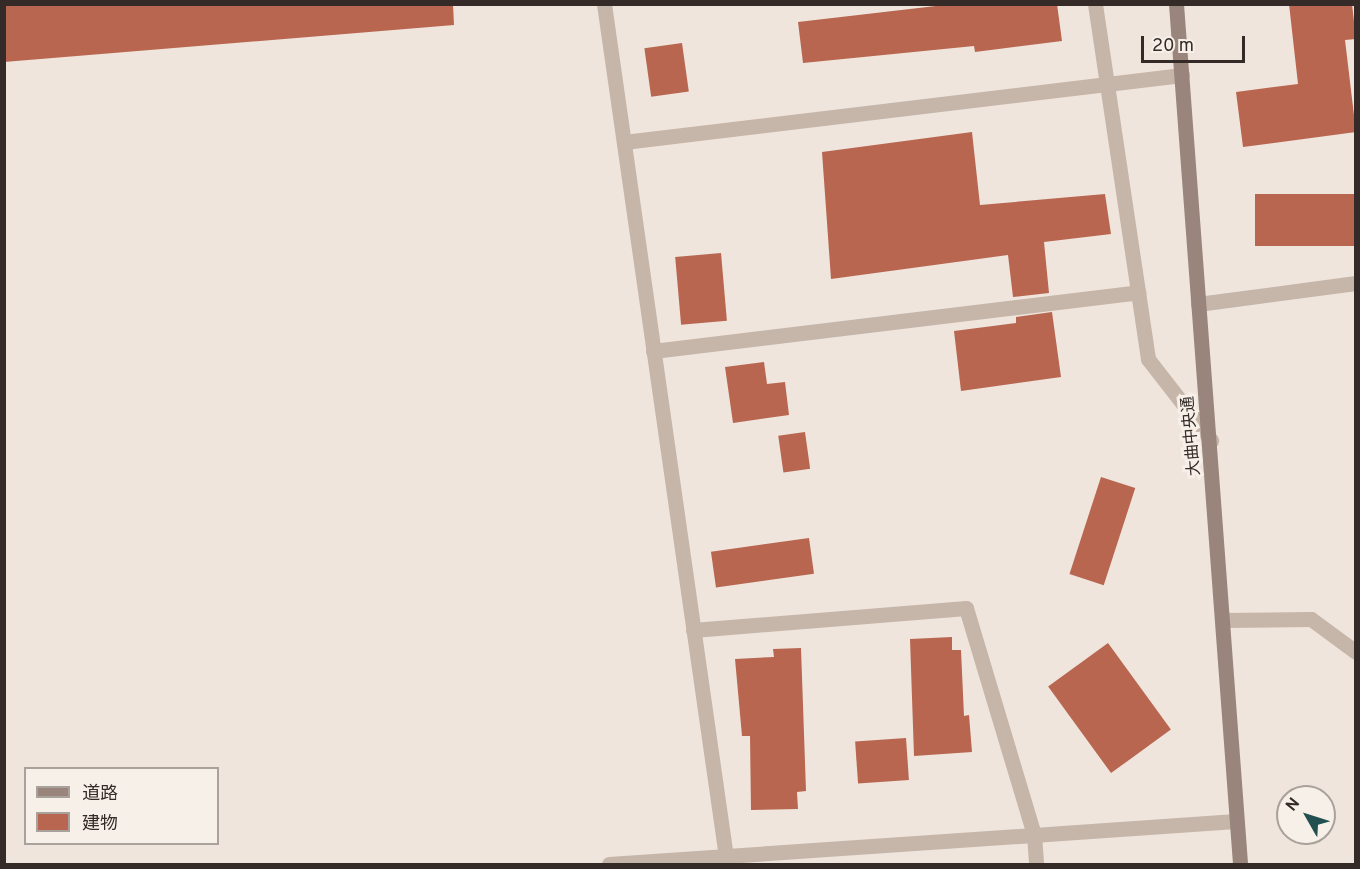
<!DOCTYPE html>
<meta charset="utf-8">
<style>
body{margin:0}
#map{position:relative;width:1360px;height:869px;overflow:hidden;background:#efe5dc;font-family:Overpass,"Noto Sans JP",sans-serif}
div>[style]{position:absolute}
.building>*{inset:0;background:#b86650;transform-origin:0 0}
.street>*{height:15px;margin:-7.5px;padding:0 7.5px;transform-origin:7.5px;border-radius:7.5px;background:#c6b5a9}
.secondary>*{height:15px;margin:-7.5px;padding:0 7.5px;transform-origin:7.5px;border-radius:7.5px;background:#99857b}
span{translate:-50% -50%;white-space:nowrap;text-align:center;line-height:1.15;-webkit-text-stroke:6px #f7f0e8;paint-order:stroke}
.street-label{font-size:16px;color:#342b28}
.frame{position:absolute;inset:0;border:6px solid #342b28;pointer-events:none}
.legend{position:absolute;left:24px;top:767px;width:195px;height:78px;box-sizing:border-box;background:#f7f0e8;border:2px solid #a9a19b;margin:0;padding:8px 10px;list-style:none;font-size:18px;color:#342b28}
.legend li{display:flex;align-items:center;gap:12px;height:30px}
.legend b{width:30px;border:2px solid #a9a19b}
.north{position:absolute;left:1276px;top:785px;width:60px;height:60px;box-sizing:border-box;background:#f7f0e8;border:2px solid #a9a19b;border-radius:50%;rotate:309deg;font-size:16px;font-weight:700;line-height:24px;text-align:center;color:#342b28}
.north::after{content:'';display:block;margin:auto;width:21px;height:27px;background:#224f50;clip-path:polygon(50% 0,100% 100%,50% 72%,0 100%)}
.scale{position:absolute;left:1141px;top:36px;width:104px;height:27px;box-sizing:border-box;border:3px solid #342b28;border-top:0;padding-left:8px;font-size:18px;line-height:21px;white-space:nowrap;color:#342b28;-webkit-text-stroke:4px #f7f0e8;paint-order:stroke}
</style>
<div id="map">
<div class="building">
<div style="clip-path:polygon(4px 4px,453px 4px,454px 25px,4px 62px)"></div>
<div style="clip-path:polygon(953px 4px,1057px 4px,1062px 41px,975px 52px,974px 46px,803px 63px,798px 22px)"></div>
<div style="clip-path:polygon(1289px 4px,1352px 4px,1356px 39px,1345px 40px,1356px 132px,1243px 147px,1236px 92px,1298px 84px)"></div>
<div style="left:682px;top:43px;width:49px;height:38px;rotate:82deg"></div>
<div style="clip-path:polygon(972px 132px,980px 205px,1105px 194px,1111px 234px,1044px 242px,1049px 293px,1013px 297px,1008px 255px,831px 279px,822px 152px)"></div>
<div style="left:1356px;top:194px;width:52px;height:101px;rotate:90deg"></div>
<div style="left:721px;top:253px;width:68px;height:46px;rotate:85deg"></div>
<div style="clip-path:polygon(1052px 312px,1061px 377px,961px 391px,954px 331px,1016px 323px,1016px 317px)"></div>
<div style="clip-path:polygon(764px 362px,767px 384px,785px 382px,789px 415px,733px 423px,725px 367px)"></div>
<div style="left:805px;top:432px;width:37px;height:27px;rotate:82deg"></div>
<div style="left:1101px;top:477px;width:36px;height:102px;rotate:18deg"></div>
<div style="left:809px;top:538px;width:36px;height:99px;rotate:82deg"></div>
<div style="clip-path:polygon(952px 637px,952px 650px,961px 650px,964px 716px,969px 715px,972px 752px,914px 756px,910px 639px)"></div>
<div style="left:1108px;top:643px;width:107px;height:74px;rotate:54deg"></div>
<div style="clip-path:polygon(801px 648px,806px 791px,797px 792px,798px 809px,751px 810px,750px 736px,742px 736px,735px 659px,774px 657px,773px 649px)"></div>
<div style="left:906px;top:738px;width:42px;height:51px;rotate:86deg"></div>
</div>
<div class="street">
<div style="left:604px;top:4px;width:869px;rotate:81.86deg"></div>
<div style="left:1095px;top:4px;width:359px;rotate:81.5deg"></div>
<div style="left:1148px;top:359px;width:103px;rotate:52.1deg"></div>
<div style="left:624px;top:142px;width:562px;rotate:-6.85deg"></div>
<div style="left:1198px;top:304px;width:159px;rotate:-7.6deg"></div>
<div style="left:653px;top:351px;width:489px;rotate:-6.9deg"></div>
<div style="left:1223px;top:620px;width:88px;rotate:-0.7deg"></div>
<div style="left:1311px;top:619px;width:56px;rotate:36.3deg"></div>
<div style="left:693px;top:630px;width:274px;rotate:-4.6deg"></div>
<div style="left:966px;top:608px;width:236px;rotate:73.3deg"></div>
<div style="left:1034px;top:834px;width:30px;rotate:86deg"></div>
<div style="left:609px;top:864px;width:628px;rotate:-3.92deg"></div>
</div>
<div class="secondary">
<div style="left:1176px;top:4px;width:862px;rotate:85.74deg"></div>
</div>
<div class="street-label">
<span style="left:1192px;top:436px;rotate:-95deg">大曲中央通</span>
</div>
<div class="frame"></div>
<ul class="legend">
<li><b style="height:8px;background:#99857b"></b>道路</li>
<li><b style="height:16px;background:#b86650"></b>建物</li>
</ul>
<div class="north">N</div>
<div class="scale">20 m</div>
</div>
